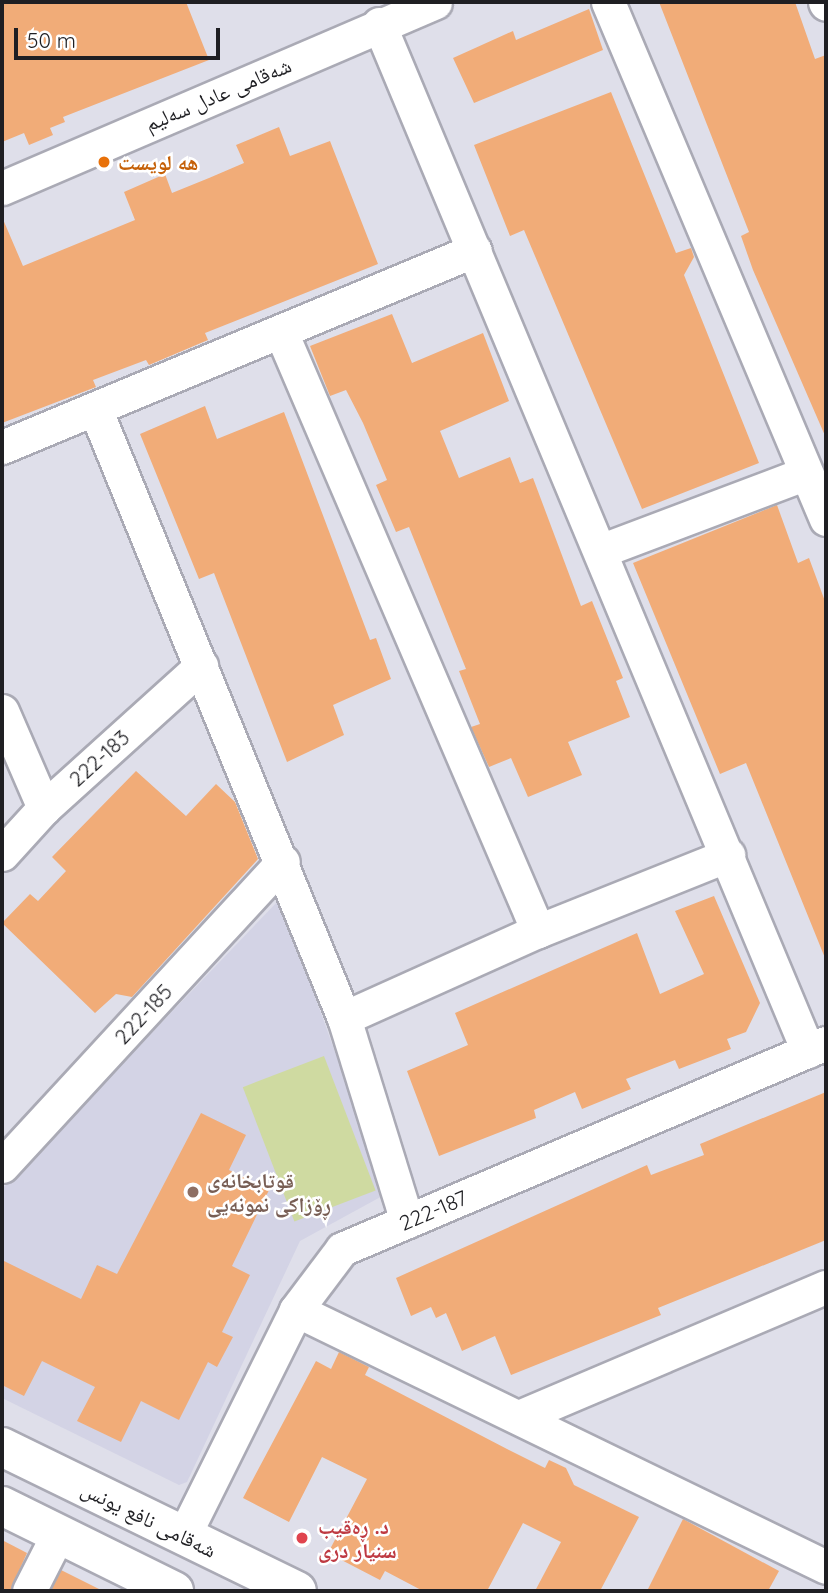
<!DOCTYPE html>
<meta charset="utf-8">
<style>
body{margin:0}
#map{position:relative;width:828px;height:1593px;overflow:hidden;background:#dfdfea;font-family:Quicksand,"Noto Naskh Arabic",sans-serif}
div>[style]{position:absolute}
.built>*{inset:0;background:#d3d3e5}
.green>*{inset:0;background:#cfdaa1;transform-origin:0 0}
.building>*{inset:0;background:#f1ac78}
.roads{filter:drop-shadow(2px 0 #aaaab5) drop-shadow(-2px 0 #aaaab5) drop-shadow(0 2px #aaaab5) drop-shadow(0 -2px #aaaab5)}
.minor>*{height:33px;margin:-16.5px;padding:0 16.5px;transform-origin:16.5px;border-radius:16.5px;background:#fff}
.major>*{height:38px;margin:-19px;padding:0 19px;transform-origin:19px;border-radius:19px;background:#fff}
.dots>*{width:19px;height:19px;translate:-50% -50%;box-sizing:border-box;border:4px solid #fff;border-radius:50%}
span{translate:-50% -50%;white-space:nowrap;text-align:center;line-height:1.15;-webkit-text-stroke:5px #fff;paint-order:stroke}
.street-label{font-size:21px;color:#1f1f23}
.food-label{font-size:21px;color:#c56008;font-weight:700}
.left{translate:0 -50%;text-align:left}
.education-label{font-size:21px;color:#785e54;font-weight:700}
.health-label{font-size:21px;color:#be3a42;font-weight:700}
.frame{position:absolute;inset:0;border:4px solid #1f1f23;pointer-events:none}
.scale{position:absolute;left:14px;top:28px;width:206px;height:32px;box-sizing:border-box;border:4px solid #1f1f23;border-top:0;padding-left:9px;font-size:21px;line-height:24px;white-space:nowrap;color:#1f1f23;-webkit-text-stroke:5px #fff;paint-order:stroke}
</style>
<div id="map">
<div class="built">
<div style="clip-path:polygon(280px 899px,386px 1194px,300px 1241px,187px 1482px,179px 1485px,2px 1398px,2px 1189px)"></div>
</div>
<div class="green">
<div style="left:324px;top:1056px;width:144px;height:87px;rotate:69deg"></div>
</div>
<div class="building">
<div style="clip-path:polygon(2px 2px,186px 2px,209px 60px,63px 117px,65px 122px,50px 128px,53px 135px,29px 145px,24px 133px,2px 142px)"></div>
<div style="clip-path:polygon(659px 2px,795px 2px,815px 59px,826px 55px,826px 438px,753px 270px,741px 236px,749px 232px)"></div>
<div style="clip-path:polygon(589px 9px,603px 50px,474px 103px,453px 58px,513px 31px,516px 40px)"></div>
<div style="clip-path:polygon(611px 92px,676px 253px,691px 248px,694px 257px,684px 275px,759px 463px,642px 509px,524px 230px,510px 236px,474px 145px)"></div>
<div style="clip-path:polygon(279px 127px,290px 156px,330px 141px,378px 264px,205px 333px,208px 340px,149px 365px,146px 360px,93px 380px,96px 387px,2px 423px,2px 217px,23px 266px,135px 220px,124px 192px,165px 174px,172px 193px,209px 178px,244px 163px,236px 145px)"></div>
<div style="clip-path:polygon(392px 314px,412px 363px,483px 333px,509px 401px,440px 431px,459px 478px,510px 457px,520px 483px,533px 478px,581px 606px,592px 601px,623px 678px,616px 681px,630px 717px,568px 742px,582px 775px,528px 797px,511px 758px,489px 767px,471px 727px,480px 724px,459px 671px,466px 669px,409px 527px,396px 532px,376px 485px,387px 480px,363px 423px,346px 390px,330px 396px,310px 346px)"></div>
<div style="clip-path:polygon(205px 406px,217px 439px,284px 412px,370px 640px,376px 638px,391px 679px,333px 705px,344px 735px,287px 762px,214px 573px,199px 579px,140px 434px)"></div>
<div style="clip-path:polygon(777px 505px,798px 563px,809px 558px,826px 604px,825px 958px,746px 763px,720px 774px,633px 563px)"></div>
<div style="clip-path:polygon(136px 771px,186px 816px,216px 784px,235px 802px,258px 859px,132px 997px,116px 994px,95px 1013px,2px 923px,30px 894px,38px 901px,66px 871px,52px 857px)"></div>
<div style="clip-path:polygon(714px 896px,760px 1003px,746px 1032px,727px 1039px,731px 1049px,679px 1069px,675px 1060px,626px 1079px,631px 1089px,582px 1109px,575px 1092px,534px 1110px,536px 1118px,439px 1156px,407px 1071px,468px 1045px,455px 1013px,637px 933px,660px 994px,704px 974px,675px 911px)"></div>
<div style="clip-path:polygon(826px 1092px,826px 1240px,658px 1308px,661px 1315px,511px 1375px,495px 1336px,462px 1351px,446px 1313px,436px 1318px,431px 1307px,411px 1316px,396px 1278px,647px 1165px,651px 1175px,704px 1155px,700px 1144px)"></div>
<div style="clip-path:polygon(201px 1113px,246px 1135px,229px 1170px,269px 1190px,232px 1266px,250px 1275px,222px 1332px,233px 1337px,217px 1367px,208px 1362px,179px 1420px,141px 1401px,121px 1442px,77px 1421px,95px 1387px,42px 1361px,24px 1396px,2px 1385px,2px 1260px,81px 1299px,97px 1265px,117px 1274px)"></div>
<div style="clip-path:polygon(339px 1352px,369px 1367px,365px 1375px,507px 1449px,545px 1468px,549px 1460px,566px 1468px,574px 1485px,639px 1517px,600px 1591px,535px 1591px,561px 1542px,523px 1523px,487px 1591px,423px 1591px,385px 1571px,380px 1580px,328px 1553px,367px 1479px,322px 1457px,289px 1522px,243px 1498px,316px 1361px,331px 1369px)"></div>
<div style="clip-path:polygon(683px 1519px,779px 1571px,768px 1591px,647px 1591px)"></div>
<div style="clip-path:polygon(2px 1540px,27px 1553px,10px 1591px,2px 1591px)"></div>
<div style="clip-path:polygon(61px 1570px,103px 1591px,50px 1591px)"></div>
</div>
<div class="roads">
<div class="minor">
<div style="left:608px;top:2px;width:561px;rotate:67.14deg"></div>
<div style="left:825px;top:2px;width:2px;rotate:63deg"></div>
<div style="left:379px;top:24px;width:1113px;rotate:67.33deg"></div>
<div style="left:2px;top:188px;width:471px;rotate:-23.2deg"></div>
<div style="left:281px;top:332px;width:652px;rotate:66.78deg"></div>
<div style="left:96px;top:411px;width:656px;rotate:67.78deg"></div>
<div style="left:344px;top:1018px;width:213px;rotate:72.8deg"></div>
<div style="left:2px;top:447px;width:512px;rotate:-22.61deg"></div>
<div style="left:600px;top:551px;width:220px;rotate:-20.7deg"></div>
<div style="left:2px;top:711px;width:106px;rotate:66.6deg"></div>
<div style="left:2px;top:854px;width:62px;rotate:-47.6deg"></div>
<div style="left:44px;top:808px;width:212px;rotate:-42.1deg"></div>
<div style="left:344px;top:1018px;width:213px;rotate:-24.2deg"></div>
<div style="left:538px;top:931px;width:205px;rotate:-21.8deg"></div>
<div style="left:2px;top:1166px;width:414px;rotate:-47.3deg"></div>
<div style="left:296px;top:1310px;width:589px;rotate:25.87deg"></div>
<div style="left:519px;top:1417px;width:333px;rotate:-23deg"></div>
<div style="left:184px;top:1535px;width:251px;rotate:-63.5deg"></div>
<div style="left:296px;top:1310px;width:76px;rotate:-53deg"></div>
<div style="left:342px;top:1249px;width:526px;rotate:-23.06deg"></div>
<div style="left:29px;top:1591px;width:64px;rotate:-63deg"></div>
</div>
<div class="major">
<div style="left:2px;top:1447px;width:328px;rotate:26deg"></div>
<div style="left:2px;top:1506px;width:192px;rotate:26.3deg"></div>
</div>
</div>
<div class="dots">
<div style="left:104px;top:162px;background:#e8710a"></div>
<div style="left:193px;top:1192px;background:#8d6e63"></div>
<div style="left:302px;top:1538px;background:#e0444e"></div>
</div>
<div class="street-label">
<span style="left:218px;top:94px;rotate:-23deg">شەقامی عادل سەلیم</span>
<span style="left:99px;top:758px;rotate:-42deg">222-183</span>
<span style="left:143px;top:1014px;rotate:-47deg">222-185</span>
<span style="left:433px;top:1210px;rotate:-23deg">222-187</span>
<span style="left:149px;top:1519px;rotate:26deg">شەقامی نافع یونس</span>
</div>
<div class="food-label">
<span class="left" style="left:118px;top:162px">هه لويست</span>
</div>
<div class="education-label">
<span class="left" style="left:207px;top:1192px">قوتابخانەی<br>ڕۆزاکی نمونەیی</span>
</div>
<div class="health-label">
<span class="left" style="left:318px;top:1538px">د. ڕەقیب<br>سنیار دری</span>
</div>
<div class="frame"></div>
<div class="scale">50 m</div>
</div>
